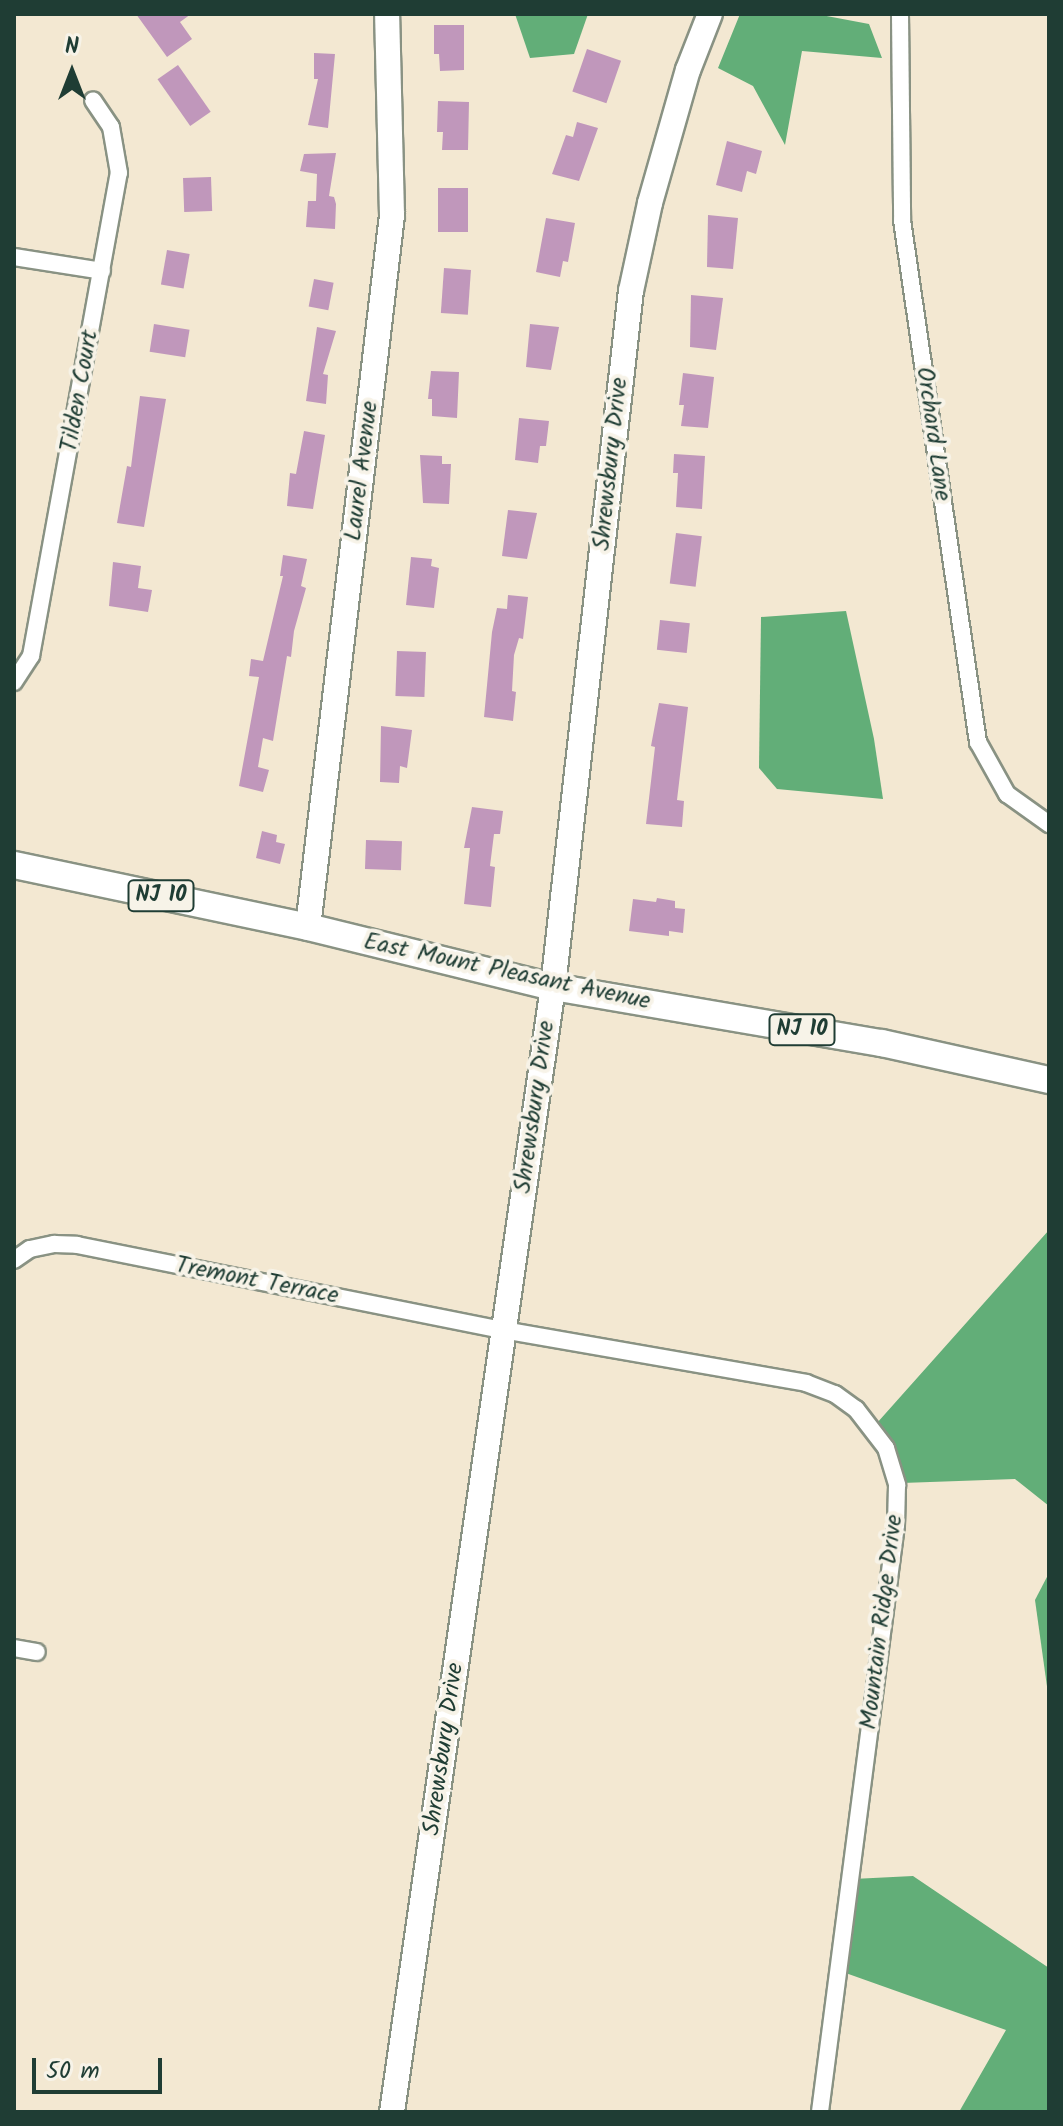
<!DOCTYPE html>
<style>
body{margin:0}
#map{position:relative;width:1063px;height:2126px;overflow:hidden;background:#f3e8d2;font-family:Kalam,sans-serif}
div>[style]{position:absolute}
.forest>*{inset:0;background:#62ae78}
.building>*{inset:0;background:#c097bb;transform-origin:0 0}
.roads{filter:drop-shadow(2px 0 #899283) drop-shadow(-2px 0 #899283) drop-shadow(0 2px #899283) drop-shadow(0 -2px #899283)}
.street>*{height:16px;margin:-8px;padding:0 8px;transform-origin:8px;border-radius:8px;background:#fff}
.secondary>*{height:24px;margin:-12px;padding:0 12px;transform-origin:12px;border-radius:12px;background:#fff}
.primary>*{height:26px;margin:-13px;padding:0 13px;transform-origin:13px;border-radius:13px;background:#fff}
span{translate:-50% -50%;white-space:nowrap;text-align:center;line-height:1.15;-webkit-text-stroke:8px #f7f3e8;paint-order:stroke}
.shield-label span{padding:2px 6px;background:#f7f3e8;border:2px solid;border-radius:6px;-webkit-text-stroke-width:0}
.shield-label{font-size:22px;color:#1f3d34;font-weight:700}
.street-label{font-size:24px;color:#1f3d34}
.frame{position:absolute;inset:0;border:16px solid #1f3d34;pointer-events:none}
.north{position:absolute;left:32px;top:32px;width:80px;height:80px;-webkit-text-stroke:6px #f7f3e8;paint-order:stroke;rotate:0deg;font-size:22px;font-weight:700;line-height:32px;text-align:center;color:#1f3d34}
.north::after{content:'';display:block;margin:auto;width:28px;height:36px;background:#1f3d34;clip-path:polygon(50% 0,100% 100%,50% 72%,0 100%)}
.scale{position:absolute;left:32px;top:2058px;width:130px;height:36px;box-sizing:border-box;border:4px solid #1f3d34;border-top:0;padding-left:10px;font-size:24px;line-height:28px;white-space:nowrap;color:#1f3d34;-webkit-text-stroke:6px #f7f3e8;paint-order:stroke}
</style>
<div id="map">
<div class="forest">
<div style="clip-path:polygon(515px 14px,588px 14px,574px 54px,530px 58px)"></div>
<div style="clip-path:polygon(740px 14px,816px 14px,869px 24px,882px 58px,802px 51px,785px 145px,753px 86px,718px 68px)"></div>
<div style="clip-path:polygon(846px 611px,874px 739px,883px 799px,777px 789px,759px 768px,761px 617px)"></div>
<div style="clip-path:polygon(1049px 1230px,1049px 1506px,1015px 1479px,902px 1483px,877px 1423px)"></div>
<div style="clip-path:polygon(1049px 1573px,1049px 1701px,1035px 1600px)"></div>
<div style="clip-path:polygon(913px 1876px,1049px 1968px,1049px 2112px,959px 2112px,1006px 2030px,840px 1971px,853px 1879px)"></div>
</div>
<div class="building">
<div style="clip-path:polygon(136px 14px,191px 14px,180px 22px,192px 39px,167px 57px)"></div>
<div style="clip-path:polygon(434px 25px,464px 25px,464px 70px,440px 71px,439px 54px,434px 54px)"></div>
<div style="left:587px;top:49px;width:36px;height:45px;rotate:19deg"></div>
<div style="clip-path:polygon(314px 53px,335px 54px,328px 128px,308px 125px,318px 79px,314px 79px)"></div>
<div style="left:178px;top:65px;width:57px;height:25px;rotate:55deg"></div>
<div style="clip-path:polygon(438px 101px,469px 102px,468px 150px,442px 150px,443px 132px,437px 132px)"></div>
<div style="clip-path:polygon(577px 122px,598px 128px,579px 181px,552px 174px,566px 135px,573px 137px)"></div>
<div style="clip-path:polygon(727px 141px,762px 151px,756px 174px,747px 171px,742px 192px,716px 185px)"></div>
<div style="clip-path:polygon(336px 153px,329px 196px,334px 197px,336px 204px,335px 229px,306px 227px,308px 201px,316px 201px,317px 174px,300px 171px,304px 154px)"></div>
<div style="left:211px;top:177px;width:34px;height:28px;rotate:88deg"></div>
<div style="left:438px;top:188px;width:30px;height:44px"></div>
<div style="clip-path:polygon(708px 215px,738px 218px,733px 269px,707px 267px)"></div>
<div style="clip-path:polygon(546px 218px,575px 223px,568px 262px,563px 261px,560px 277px,536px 272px)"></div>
<div style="left:167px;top:250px;width:23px;height:35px;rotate:10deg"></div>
<div style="left:444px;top:268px;width:27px;height:45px;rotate:4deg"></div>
<div style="left:314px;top:279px;width:20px;height:28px;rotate:11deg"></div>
<div style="clip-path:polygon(691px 295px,723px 298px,716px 350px,690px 347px)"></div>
<div style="left:154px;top:324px;width:36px;height:28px;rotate:9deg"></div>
<div style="clip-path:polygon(530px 324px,559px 327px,551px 370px,526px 367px)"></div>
<div style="clip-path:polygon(317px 327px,336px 331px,323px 374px,328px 375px,326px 404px,306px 401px)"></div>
<div style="clip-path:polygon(431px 371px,459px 372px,457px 418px,432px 416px,432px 399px,428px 399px)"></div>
<div style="clip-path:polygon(683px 373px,714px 377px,708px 428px,681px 426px,684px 405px,679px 405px)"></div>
<div style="clip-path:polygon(140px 396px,166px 399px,144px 527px,117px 523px,127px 466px,131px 467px)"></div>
<div style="clip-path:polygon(519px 418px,549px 421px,546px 446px,540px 446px,538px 463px,515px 460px)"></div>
<div style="clip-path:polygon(304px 431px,325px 435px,313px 509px,287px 506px,290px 473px,296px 474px)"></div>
<div style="clip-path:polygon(674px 454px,705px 456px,702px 509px,676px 507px,678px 473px,673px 473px)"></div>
<div style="clip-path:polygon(420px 455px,442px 456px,442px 464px,451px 464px,449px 504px,423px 503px)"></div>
<div style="clip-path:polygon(508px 510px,537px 513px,527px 559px,502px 556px)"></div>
<div style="left:676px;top:533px;width:26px;height:51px;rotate:7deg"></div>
<div style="clip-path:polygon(283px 555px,307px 559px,301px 586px,306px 588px,294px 631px,291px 657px,287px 656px,273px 741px,263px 738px,258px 767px,269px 770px,263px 792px,239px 786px,259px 677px,249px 676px,251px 659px,263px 661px,283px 576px,280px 576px)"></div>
<div style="clip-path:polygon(411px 557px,432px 559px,431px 566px,439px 568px,434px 608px,406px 605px)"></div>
<div style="clip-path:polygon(113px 562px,141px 566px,138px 588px,152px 590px,148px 612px,109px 606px)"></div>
<div style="clip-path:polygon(508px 595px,528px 597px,523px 639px,519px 638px,514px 655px,512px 691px,516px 692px,513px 721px,484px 717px,492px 632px,497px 608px,507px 609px)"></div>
<div style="left:660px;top:620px;width:30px;height:30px;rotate:6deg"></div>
<div style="left:397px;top:651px;width:29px;height:45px;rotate:2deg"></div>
<div style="clip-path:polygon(659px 703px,688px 707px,677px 800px,684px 801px,682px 827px,646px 824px,655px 747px,651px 746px)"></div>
<div style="clip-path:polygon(381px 726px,412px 730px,407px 768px,400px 766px,399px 783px,380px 782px)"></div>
<div style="clip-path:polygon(472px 807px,503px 811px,500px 834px,494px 834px,490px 866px,495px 867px,491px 907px,464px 904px,470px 848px,464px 848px)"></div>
<div style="clip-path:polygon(262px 831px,277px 835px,276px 842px,285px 844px,280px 864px,256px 858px)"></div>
<div style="left:366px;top:840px;width:36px;height:29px;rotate:2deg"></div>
<div style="clip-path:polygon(657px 898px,675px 901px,675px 908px,685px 909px,683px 933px,669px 931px,669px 936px,629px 931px,633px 899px,656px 902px)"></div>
</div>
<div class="roads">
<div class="street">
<div style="left:900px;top:14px;width:206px;rotate:89.4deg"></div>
<div style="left:902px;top:220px;width:528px;rotate:81.72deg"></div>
<div style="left:978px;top:742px;width:60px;rotate:60.9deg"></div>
<div style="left:1007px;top:794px;width:52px;rotate:35.5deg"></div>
<div style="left:14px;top:257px;width:89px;rotate:9deg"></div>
<div style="left:14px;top:682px;width:31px;rotate:-57deg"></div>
<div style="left:31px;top:656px;width:491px;rotate:-79.7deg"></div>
<div style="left:119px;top:173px;width:47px;rotate:-99.9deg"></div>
<div style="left:111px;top:127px;width:32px;rotate:-124deg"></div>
<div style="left:14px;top:1260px;width:19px;rotate:-35deg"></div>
<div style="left:30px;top:1249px;width:25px;rotate:-12deg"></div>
<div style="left:54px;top:1244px;width:23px;rotate:2deg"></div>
<div style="left:77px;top:1245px;width:434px;rotate:11.3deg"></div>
<div style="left:503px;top:1330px;width:308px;rotate:9.9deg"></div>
<div style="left:806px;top:1383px;width:31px;rotate:21deg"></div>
<div style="left:835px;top:1394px;width:26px;rotate:36deg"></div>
<div style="left:856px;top:1409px;width:49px;rotate:52.4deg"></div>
<div style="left:886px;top:1448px;width:39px;rotate:73deg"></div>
<div style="left:897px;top:1485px;width:40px;rotate:91.4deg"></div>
<div style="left:896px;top:1525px;width:592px;rotate:97.38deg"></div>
<div style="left:14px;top:1648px;width:23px;rotate:10deg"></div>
</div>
<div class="secondary">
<div style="left:308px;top:927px;width:717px;rotate:-83.27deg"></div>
<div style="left:392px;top:215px;width:201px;rotate:-91.4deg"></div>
<div style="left:392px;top:2112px;width:1136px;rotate:-81.86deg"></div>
<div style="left:553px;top:987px;width:700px;rotate:-83.61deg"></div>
<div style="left:631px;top:291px;width:90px;rotate:-77.8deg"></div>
<div style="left:650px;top:203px;width:138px;rotate:-74.1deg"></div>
<div style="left:688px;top:70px;width:60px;rotate:-68.6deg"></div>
</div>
<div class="primary">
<div style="left:14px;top:865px;width:300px;rotate:11.9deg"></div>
<div style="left:308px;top:927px;width:252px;rotate:13.8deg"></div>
<div style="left:553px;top:987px;width:334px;rotate:9.7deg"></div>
<div style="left:882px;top:1043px;width:171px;rotate:12.5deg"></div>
</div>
</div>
<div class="shield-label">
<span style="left:161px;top:896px">NJ 10</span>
<span style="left:802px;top:1030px">NJ 10</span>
</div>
<div class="street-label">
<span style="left:80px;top:391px;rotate:-80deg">Tilden Court</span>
<span style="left:933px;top:434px;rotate:82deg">Orchard Lane</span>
<span style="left:611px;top:464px;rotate:-84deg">Shrewsbury Drive</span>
<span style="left:362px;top:471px;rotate:-83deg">Laurel Avenue</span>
<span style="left:507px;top:972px;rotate:12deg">East Mount Pleasant Avenue</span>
<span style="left:535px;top:1107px;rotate:-82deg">Shrewsbury Drive</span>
<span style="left:257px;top:1281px;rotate:11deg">Tremont Terrace</span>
<span style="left:882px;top:1622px;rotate:-83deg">Mountain Ridge Drive</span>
<span style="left:444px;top:1749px;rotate:-82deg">Shrewsbury Drive</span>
</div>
<div class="frame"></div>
<div class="north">N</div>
<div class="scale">50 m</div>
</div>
